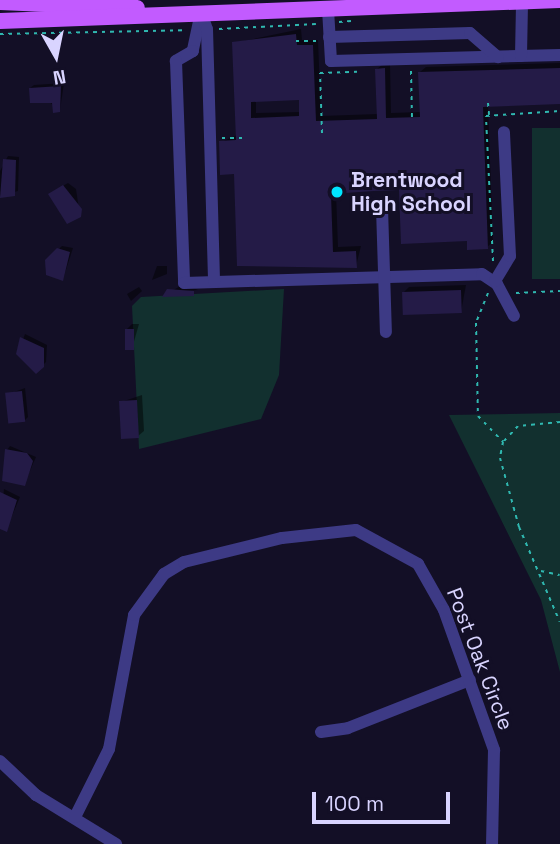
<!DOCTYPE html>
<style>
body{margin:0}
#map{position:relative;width:560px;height:844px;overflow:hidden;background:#130f26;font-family:"Space Grotesk",sans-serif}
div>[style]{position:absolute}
.green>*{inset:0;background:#12302f;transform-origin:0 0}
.shadow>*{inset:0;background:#0007}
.building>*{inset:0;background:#241b47;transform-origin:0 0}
.path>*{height:2px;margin-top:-1px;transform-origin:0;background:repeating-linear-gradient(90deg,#2fb8b0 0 3.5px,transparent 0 8.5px)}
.minor>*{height:12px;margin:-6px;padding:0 6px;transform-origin:6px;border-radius:6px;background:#3d3a85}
.major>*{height:16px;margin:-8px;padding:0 8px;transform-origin:8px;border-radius:8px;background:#c25bff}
.dots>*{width:19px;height:19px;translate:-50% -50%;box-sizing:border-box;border:4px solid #130f26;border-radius:50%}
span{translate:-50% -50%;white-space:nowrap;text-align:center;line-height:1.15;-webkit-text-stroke:6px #130f26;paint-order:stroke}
.poi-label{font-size:21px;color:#d9d4ff;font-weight:700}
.left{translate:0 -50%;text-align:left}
.street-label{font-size:21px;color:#d9d4ff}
.north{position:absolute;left:21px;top:21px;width:70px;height:70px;-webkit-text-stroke:5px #130f26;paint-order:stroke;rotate:171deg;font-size:19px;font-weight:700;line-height:28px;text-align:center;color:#d9d4ff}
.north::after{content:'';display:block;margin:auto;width:24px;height:32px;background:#d9d4ff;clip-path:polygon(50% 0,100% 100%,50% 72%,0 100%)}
.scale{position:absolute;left:312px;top:792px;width:138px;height:32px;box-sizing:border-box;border:4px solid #d9d4ff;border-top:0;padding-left:9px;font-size:21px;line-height:24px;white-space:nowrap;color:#d9d4ff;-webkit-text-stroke:5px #130f26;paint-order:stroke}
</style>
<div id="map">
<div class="green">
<div style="left:560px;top:128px;width:151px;height:28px;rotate:90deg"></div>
<div style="clip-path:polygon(284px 289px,279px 375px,261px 419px,139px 449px,132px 306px,141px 297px)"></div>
<div style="clip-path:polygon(560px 413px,560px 672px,541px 600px,449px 415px)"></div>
</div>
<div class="shadow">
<div style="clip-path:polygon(evenodd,301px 29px,302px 40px,318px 40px,321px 116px,378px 114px,377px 69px,383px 64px,390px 63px,391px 113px,421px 112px,420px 72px,426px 67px,560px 63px,560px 102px,488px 105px,493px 242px,487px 247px,401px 188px,336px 192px,338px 247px,361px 246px,356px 266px,239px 265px,236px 172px,221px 142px,237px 135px,234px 43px,301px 29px,300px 98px,301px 112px,256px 113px,256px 100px,300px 98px)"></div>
<div style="clip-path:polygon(64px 83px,60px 110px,30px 88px,34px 85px)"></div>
<div style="clip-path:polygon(8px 156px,19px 157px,18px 191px,0 196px,0 171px)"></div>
<div style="clip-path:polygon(68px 183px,76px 189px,80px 216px,54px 191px)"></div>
<div style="clip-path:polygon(62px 246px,73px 248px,63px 279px,47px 260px)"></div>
<div style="clip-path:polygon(157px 266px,167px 266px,167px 274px,152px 280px)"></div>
<div style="clip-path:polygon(184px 284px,198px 290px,170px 292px)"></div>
<div style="clip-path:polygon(466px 285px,461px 312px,404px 292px,409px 287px)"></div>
<div style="clip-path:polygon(139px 287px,142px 291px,131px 301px,127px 294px)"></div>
<div style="clip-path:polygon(132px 324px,139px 324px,133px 345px,126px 330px)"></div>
<div style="clip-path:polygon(25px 334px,47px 345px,46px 362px,36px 372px,18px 353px)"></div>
<div style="clip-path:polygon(25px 388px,28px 417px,24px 421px,6px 395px)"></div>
<div style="clip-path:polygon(142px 395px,144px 431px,138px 436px,121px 402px)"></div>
<div style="clip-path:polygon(10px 446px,36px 457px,24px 484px,7px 450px)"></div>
<div style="clip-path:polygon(4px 489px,20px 497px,6px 530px,0 527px)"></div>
</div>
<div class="building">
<div style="clip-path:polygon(evenodd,296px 34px,297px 45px,313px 45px,316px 121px,377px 119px,375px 69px,385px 68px,386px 118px,420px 117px,418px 72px,560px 68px,560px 104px,483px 107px,488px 249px,467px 250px,467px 241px,401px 244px,399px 190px,374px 191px,331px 194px,333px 252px,356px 251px,357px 268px,237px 266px,234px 174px,220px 175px,219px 141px,236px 140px,232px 42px,296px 34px,299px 100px,299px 116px,251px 118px,251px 102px,299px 100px)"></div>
<div style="clip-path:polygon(61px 86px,60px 112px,53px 113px,52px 103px,30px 103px,29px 88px)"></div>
<div style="clip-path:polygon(3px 159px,16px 160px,15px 196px,0 198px)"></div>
<div style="clip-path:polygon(63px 185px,82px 209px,81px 217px,67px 224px,48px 194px)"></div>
<div style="clip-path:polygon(57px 248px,70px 252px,63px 281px,46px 275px,45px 260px)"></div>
<div style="clip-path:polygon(167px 289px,194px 291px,194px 296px,162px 297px)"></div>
<div style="left:461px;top:290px;width:23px;height:59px;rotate:88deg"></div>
<div style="left:125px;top:329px;width:9px;height:21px"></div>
<div style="clip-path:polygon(20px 337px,44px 348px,44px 367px,36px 374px,16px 354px)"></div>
<div style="left:22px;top:391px;width:31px;height:17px;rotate:84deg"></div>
<div style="left:137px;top:400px;width:38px;height:18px;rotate:87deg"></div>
<div style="clip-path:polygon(5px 449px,27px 453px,33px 461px,25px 486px,2px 481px)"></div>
<div style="clip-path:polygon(0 492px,17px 500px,7px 532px,0 529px)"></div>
</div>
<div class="path">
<div style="left:339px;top:22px;width:12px;rotate:-5deg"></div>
<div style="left:219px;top:29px;width:97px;rotate:-3deg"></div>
<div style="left:0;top:34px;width:184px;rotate:-1.2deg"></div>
<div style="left:296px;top:41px;width:24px"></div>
<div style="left:411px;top:71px;width:46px;rotate:88.8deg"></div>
<div style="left:488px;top:103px;width:12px;rotate:85deg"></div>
<div style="left:322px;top:133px;width:60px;rotate:-91.9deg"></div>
<div style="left:320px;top:73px;width:37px;rotate:-2deg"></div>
<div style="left:222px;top:138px;width:20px"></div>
<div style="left:493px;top:261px;width:145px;rotate:-92.8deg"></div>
<div style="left:486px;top:116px;width:74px;rotate:-3.9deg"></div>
<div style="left:488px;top:293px;width:32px;rotate:112deg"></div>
<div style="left:476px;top:323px;width:93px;rotate:88.8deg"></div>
<div style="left:478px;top:416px;width:36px;rotate:46deg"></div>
<div style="left:516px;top:293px;width:44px;rotate:-2.6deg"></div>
<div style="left:560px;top:422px;width:42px;rotate:174.6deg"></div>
<div style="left:518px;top:426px;width:22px;rotate:133deg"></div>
<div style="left:503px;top:442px;width:16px;rotate:101deg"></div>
<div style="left:500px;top:458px;width:72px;rotate:74.6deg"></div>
<div style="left:519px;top:527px;width:103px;rotate:66.7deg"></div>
<div style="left:541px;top:571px;width:19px;rotate:12deg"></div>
</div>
<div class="minor">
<div style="left:328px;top:9px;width:52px;rotate:86.7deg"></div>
<div style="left:331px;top:61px;width:229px;rotate:-1.5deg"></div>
<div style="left:201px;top:12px;width:40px;rotate:102deg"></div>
<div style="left:193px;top:51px;width:20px;rotate:150deg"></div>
<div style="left:176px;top:61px;width:222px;rotate:87.9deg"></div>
<div style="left:184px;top:283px;width:298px;rotate:-1.7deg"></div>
<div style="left:482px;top:274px;width:18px;rotate:34deg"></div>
<div style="left:497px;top:284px;width:36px;rotate:62deg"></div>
<div style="left:201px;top:12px;width:18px;rotate:71deg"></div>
<div style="left:207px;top:29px;width:253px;rotate:88.4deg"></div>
<div style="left:329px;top:37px;width:141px;rotate:-1.6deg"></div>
<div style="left:470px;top:33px;width:37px;rotate:41deg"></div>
<div style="left:521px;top:56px;width:54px;rotate:-88.9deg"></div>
<div style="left:382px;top:208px;width:124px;rotate:88.2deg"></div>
<div style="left:495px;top:281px;width:29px;rotate:-59deg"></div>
<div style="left:510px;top:256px;width:124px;rotate:-92.8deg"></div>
<div style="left:321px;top:732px;width:27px;rotate:-8deg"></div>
<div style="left:348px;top:728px;width:131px;rotate:-21.5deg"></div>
<div style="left:0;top:761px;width:50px;rotate:43.4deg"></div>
<div style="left:36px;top:795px;width:94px;rotate:31.5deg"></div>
<div style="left:75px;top:817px;width:76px;rotate:-63.4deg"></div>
<div style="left:109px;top:749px;width:136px;rotate:-79.4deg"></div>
<div style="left:134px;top:615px;width:51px;rotate:-53.8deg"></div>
<div style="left:164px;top:574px;width:23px;rotate:-31deg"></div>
<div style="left:184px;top:562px;width:101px;rotate:-13.8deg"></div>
<div style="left:282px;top:538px;width:74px;rotate:-6.2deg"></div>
<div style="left:356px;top:530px;width:71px;rotate:28.7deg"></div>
<div style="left:418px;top:564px;width:53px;rotate:60.5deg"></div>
<div style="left:444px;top:610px;width:149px;rotate:70.3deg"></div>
<div style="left:494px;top:750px;width:94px;rotate:91.2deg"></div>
</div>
<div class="major">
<div style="left:0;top:2px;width:137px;rotate:2.5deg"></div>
<div style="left:0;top:21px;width:560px;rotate:-2.15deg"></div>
</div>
<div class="dots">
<div style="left:337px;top:192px;background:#00e5ff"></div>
</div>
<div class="poi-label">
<span class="left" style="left:351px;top:192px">Brentwood<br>High School</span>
</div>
<div class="street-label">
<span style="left:480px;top:659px;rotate:69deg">Post Oak Circle</span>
</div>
<div class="north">N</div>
<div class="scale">100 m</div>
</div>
